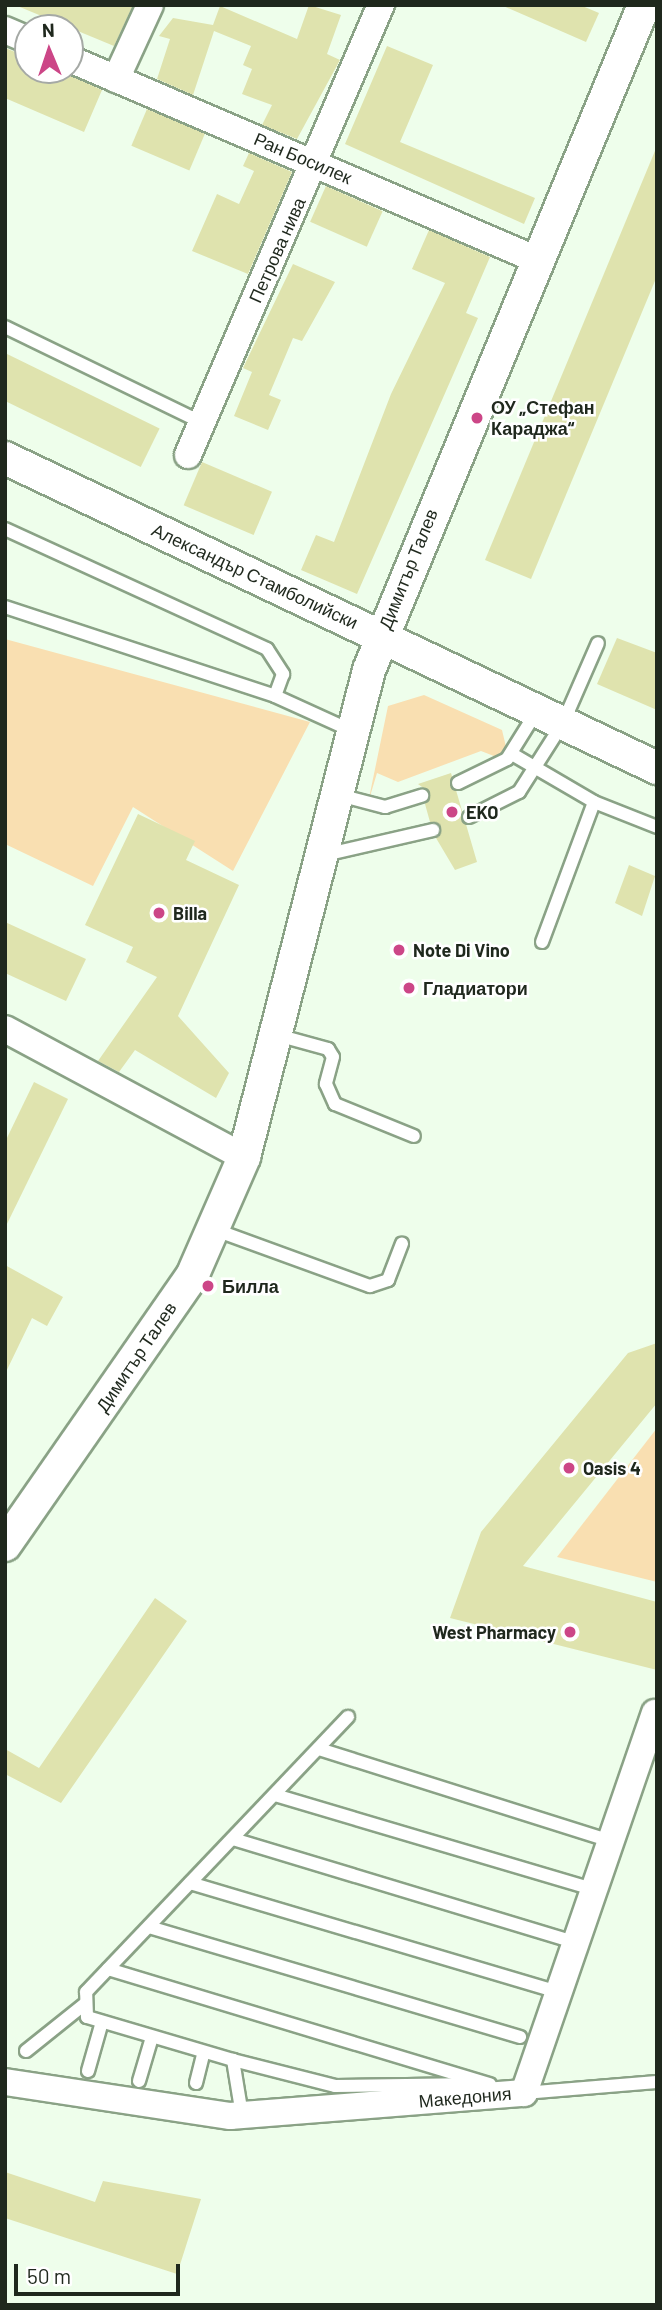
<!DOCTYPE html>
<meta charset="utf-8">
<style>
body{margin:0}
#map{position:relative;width:662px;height:2310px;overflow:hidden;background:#eefeeb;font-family:Barlow,sans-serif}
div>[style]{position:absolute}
.green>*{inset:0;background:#f9dfb1}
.building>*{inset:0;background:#dfe3ae;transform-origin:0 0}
.roads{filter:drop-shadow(2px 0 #8aa286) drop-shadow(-2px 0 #8aa286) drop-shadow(0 2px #8aa286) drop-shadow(0 -2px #8aa286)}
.service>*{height:12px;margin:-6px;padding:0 6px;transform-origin:6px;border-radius:6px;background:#fff}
.minor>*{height:26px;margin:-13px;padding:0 13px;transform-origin:13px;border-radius:13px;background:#fff}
.tertiary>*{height:32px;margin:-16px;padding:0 16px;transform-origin:16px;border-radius:16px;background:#fff}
.dots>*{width:19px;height:19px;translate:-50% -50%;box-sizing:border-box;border:4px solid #fff;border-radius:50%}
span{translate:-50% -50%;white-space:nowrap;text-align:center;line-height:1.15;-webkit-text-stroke:5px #fff;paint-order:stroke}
.street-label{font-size:18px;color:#1f281d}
.poi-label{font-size:18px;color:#1f281d;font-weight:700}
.left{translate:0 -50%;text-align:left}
.right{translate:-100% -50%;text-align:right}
.frame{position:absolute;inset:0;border:7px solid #1f281d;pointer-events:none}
.north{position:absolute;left:14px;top:14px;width:70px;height:70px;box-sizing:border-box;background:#fff;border:2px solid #a5a9a5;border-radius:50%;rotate:358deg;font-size:19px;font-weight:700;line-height:28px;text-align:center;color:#1f281d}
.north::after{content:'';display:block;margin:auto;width:24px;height:32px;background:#cc4687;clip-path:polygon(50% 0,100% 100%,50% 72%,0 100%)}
.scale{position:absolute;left:14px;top:2264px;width:166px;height:32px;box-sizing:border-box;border:4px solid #1f281d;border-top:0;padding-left:9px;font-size:21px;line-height:24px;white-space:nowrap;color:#1f281d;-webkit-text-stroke:5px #fff;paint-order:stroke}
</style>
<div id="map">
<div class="green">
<div style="clip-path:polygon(5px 639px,310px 722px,233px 871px,133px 807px,93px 886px,5px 844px)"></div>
<div style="clip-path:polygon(424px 695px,502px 730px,507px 751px,499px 758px,481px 751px,398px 782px,377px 773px,368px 803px,388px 706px)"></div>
<div style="clip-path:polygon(657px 1428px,657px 1582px,557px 1557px)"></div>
</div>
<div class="building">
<div style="clip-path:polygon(15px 5px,133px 5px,114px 46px)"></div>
<div style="clip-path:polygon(309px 5px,341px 15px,327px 54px,340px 60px,297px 139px,262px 125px,272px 105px,242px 94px,252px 69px,243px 65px,251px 46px,214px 31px,193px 95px,157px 79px,170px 39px,159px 36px,173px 18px,213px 25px,220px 6px,297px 39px)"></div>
<div style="clip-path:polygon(501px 5px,580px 5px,599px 13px,586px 42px)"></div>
<div style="clip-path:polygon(387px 46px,433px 65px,400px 142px,535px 198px,524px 224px,345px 144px)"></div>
<div style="clip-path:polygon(5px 48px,28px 57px,28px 70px,58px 70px,102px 90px,84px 132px,5px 98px)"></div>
<div style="left:147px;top:109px;width:63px;height:40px;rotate:23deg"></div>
<div style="clip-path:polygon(657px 146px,657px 276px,531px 579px,485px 560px)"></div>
<div style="clip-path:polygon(249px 153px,292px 172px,248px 274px,192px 251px,217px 194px,239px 204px,254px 171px,243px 166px)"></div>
<div style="left:326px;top:186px;width:62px;height:39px;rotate:24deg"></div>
<div style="clip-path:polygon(429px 230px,490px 257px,466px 313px,478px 318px,357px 594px,301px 570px,316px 535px,334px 542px,391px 394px,445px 283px,412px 269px)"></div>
<div style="clip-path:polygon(293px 264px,335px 282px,302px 341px,293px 338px,269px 395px,281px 400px,268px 430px,234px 416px,252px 372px,243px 368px)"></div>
<div style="left:5px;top:353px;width:172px;height:43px;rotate:26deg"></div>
<div style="left:202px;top:462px;width:76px;height:47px;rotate:23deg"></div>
<div style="clip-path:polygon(617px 638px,657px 653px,657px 710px,597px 684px)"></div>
<div style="clip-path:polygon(451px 773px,477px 862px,455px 870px,436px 838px,441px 827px,430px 822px,425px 804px,430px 793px,418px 784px)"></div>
<div style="clip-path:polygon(138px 814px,195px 841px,186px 860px,239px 885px,178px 1016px,229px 1073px,216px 1098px,135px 1050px,119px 1072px,98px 1061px,157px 977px,126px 962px,133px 947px,85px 925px)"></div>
<div style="clip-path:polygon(629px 865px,655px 876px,642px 916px,615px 903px)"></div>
<div style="clip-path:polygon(5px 922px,86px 959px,66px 1001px,5px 973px)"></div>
<div style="clip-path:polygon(34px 1082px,68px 1099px,5px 1228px,5px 1142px)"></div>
<div style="clip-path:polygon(5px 1265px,63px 1297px,47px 1326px,32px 1318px,5px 1374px)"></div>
<div style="clip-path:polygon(657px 1343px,657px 1403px,523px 1566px,657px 1602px,657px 1670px,450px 1618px,481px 1532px,628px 1353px)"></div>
<div style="clip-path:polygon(155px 1598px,187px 1621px,61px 1803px,5px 1774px,5px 1749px,39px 1768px)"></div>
<div style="clip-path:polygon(5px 2172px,95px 2202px,103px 2181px,201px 2199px,177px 2274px,5px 2218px)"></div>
</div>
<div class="roads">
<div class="service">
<div style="left:5px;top:327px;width:216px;rotate:25.9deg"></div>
<div style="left:5px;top:529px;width:288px;rotate:24.6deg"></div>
<div style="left:267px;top:649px;width:30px;rotate:57deg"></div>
<div style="left:283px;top:674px;width:23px;rotate:110deg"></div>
<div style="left:5px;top:607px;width:284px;rotate:18.2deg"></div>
<div style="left:275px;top:696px;width:85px;rotate:24.4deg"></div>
<div style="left:512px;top:754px;width:95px;rotate:30.3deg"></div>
<div style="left:594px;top:802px;width:68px;rotate:21.6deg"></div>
<div style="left:458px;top:783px;width:55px;rotate:-26.1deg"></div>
<div style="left:507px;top:759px;width:57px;rotate:-58deg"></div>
<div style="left:339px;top:795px;width:48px;rotate:14.6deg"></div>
<div style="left:385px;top:807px;width:39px;rotate:-17deg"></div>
<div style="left:469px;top:817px;width:56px;rotate:-26.6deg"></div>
<div style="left:519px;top:792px;width:82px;rotate:-57.5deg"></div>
<div style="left:563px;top:723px;width:87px;rotate:-66.4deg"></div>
<div style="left:324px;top:855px;width:112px;rotate:-12.9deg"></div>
<div style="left:542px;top:942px;width:149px;rotate:-69.6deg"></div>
<div style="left:277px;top:1035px;width:53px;rotate:15.4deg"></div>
<div style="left:328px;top:1049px;width:9px;rotate:58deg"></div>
<div style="left:333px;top:1057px;width:28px;rotate:105deg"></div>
<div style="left:326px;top:1084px;width:22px;rotate:66deg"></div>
<div style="left:335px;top:1104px;width:85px;rotate:22.1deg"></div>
<div style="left:213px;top:1229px;width:167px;rotate:20deg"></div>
<div style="left:370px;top:1286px;width:19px;rotate:-18deg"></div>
<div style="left:388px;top:1280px;width:39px;rotate:-69deg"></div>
<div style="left:319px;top:1749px;width:305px;rotate:17.5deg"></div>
<div style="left:275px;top:1795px;width:332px;rotate:16.5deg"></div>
<div style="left:233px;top:1839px;width:357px;rotate:16.8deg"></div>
<div style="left:190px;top:1883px;width:384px;rotate:16.5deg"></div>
<div style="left:149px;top:1927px;width:387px;rotate:16.5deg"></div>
<div style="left:108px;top:1969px;width:399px;rotate:16.8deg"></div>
<div style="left:26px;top:2051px;width:77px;rotate:-38.7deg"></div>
<div style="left:233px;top:2060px;width:105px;rotate:14.3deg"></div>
<div style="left:335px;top:2086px;width:141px;rotate:-0.8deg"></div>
<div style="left:88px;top:2071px;width:51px;rotate:-74.1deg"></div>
<div style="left:139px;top:2081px;width:46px;rotate:-73.5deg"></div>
<div style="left:196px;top:2083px;width:32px;rotate:-76deg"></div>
<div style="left:524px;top:2093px;width:133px;rotate:-4.7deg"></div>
<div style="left:242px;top:2115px;width:56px;rotate:-99.3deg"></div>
<div style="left:233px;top:2060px;width:152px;rotate:-163.6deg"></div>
<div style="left:87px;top:2017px;width:25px;rotate:-92deg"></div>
<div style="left:86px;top:1992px;width:380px;rotate:-46.4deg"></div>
</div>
<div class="minor">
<div style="left:5px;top:30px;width:25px;rotate:23deg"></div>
<div style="left:70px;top:59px;width:506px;rotate:23.27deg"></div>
<div style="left:116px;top:79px;width:81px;rotate:-65.3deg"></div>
<div style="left:188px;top:455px;width:490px;rotate:-66.8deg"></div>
<div style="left:5px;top:1029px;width:271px;rotate:28.2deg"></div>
<div style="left:5px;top:2082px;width:228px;rotate:8.6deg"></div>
<div style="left:230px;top:2116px;width:295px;rotate:-4.5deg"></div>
<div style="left:524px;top:2093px;width:402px;rotate:-71deg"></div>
</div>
<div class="tertiary">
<div style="left:5px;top:458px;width:722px;rotate:25.43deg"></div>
<div style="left:5px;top:1545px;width:330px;rotate:-55.2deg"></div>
<div style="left:193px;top:1274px;width:128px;rotate:-66.4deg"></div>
<div style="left:244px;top:1157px;width:503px;rotate:-75.6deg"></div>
<div style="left:369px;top:670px;width:720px;rotate:-67.53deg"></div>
</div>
</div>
<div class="dots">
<div style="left:477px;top:418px;background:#cc4687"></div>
<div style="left:452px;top:812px;background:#cc4687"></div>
<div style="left:159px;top:913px;background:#cc4687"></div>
<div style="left:399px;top:950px;background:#cc4687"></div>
<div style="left:409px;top:988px;background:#cc4687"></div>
<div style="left:208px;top:1286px;background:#cc4687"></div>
<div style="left:569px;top:1468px;background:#cc4687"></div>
<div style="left:570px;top:1632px;background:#cc4687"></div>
</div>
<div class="street-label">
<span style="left:303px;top:158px;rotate:23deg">Ран Босилек</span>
<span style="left:277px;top:250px;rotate:-66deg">Петрова нива</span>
<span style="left:408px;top:569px;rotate:-68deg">Димитър Талев</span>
<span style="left:255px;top:576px;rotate:25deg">Александър Стамболийски</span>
<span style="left:136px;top:1357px;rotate:-56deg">Димитър Талев</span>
<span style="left:465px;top:2097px;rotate:-5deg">Македония</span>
</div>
<div class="poi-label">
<span class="left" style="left:491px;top:418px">ОУ „Стефан<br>Караджа“</span>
<span class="left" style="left:466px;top:812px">EKO</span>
<span class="left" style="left:173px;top:913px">Billa</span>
<span class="left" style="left:413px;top:950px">Note Di Vino</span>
<span class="left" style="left:423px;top:988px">Гладиатори</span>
<span class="left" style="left:222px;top:1286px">Билла</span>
<span class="left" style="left:583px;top:1468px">Oasis 4</span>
<span class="right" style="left:556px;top:1632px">West Pharmacy</span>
</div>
<div class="frame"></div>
<div class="north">N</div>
<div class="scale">50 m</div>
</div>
